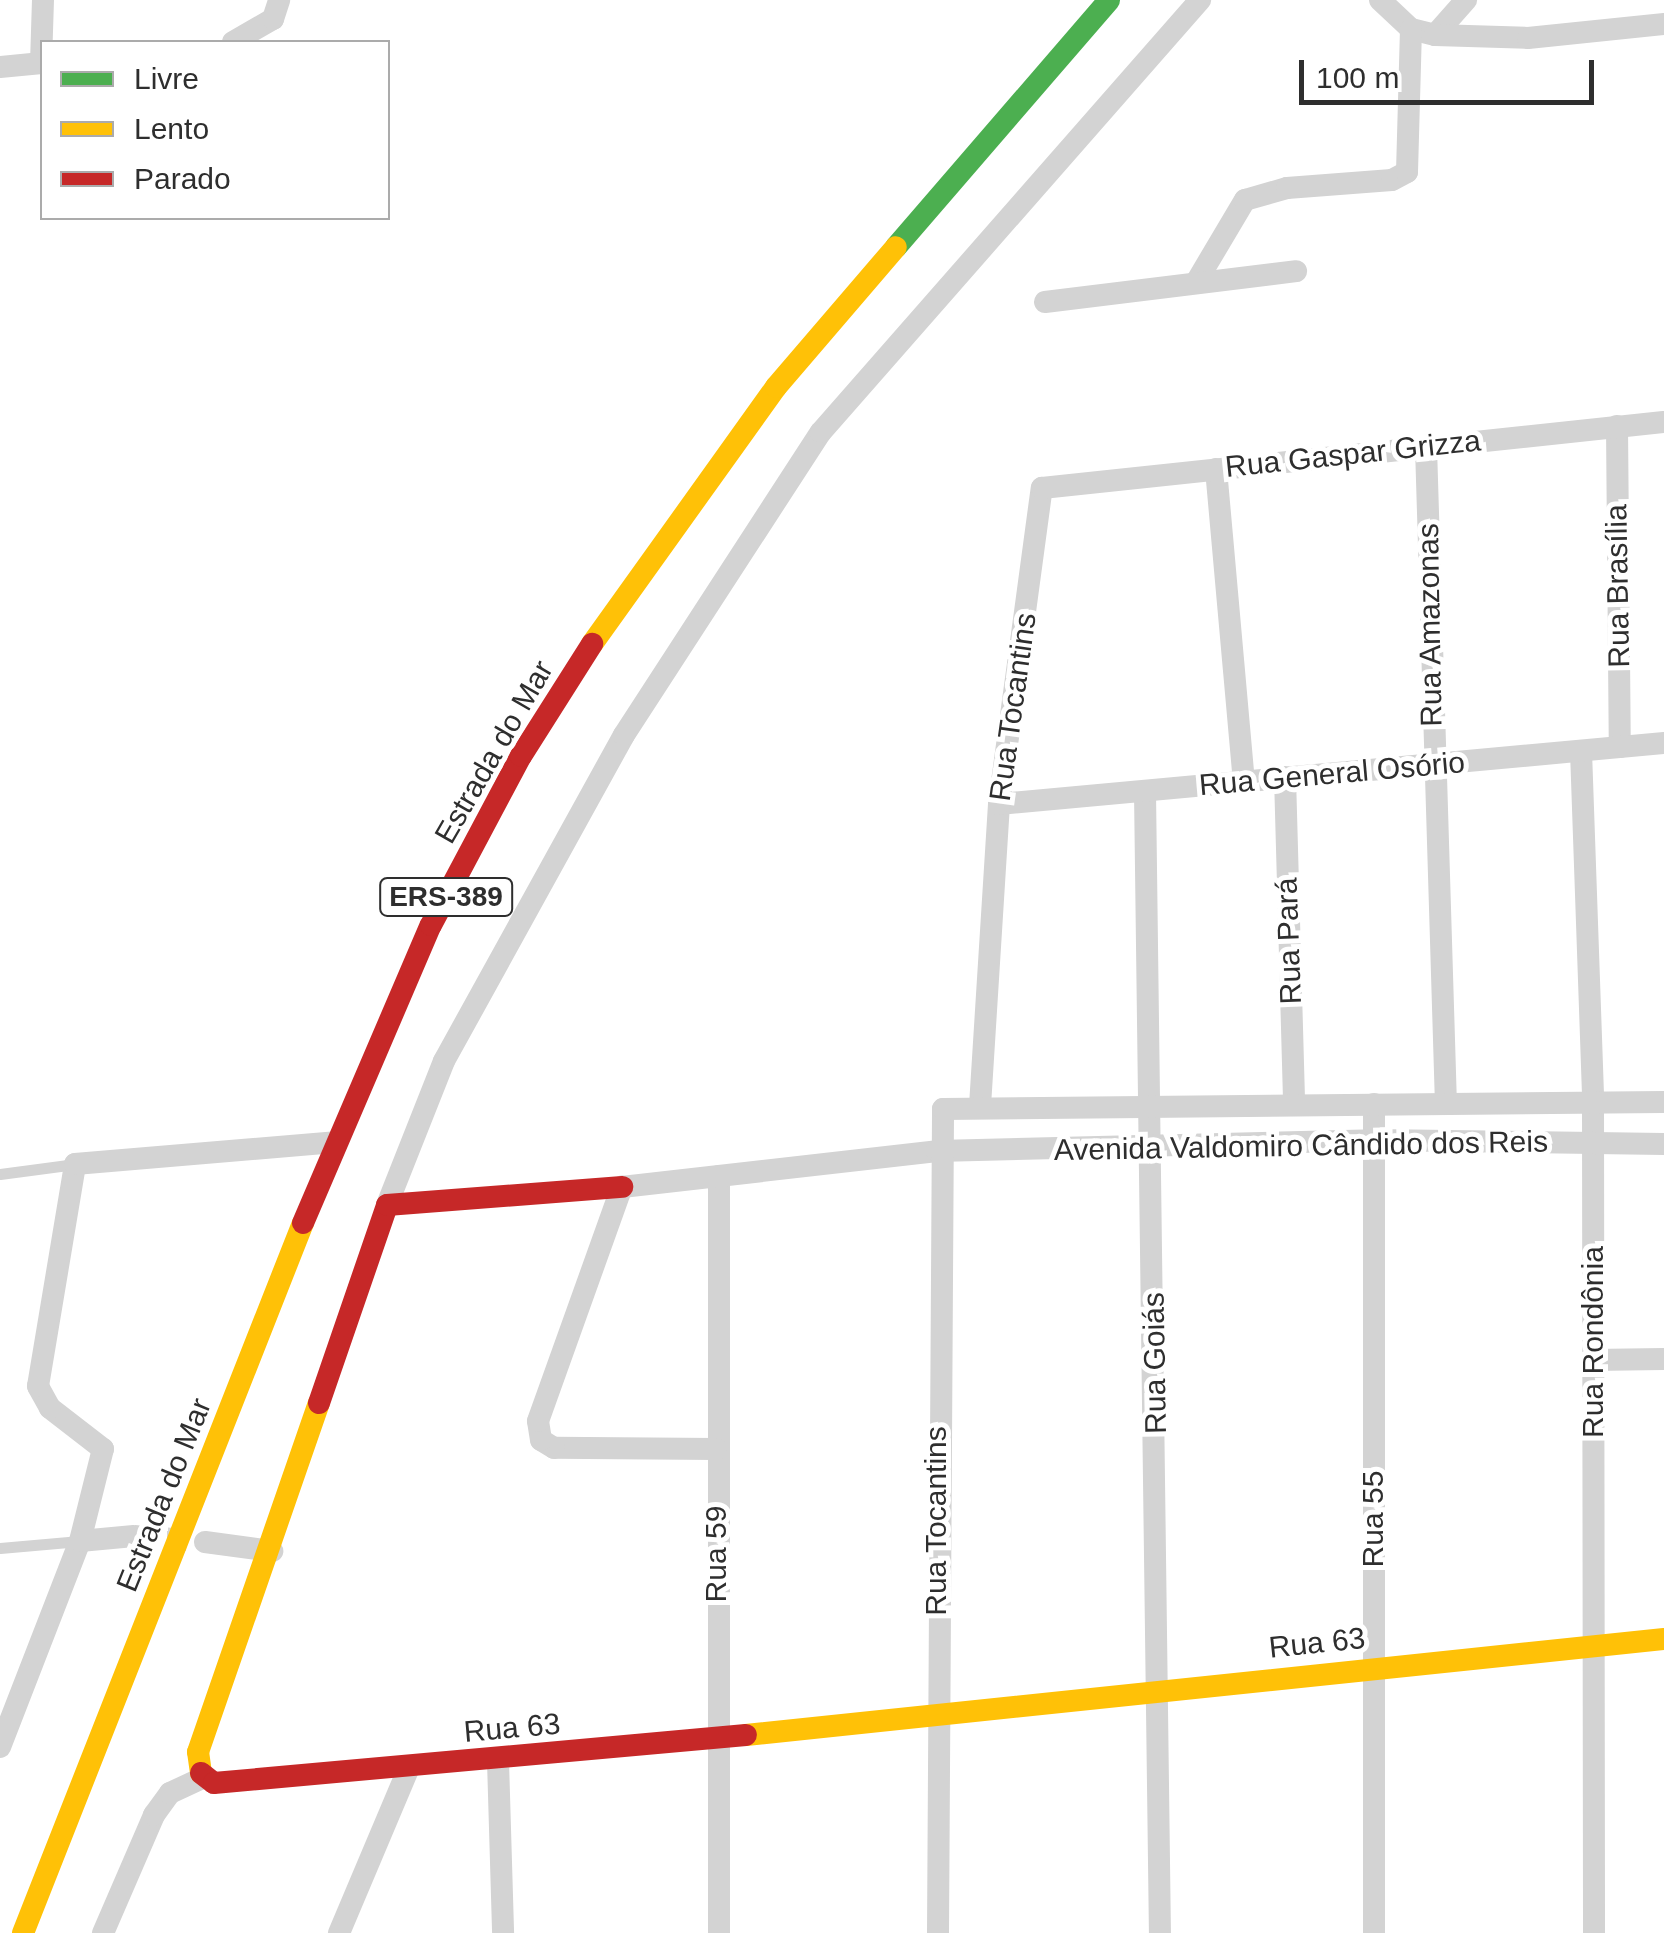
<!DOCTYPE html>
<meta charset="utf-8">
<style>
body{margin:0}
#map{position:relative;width:1664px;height:1933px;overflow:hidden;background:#fff;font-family:Arial,sans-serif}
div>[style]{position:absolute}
.street-tunnel>*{height:22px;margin-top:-11px;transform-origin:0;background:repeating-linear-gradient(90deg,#d5d5d5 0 22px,transparent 0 33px)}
.lane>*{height:11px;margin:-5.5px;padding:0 5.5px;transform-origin:5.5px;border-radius:5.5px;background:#d3d3d3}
.street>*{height:22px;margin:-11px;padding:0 11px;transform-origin:11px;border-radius:11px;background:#d3d3d3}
.fast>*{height:22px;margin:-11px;padding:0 11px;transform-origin:11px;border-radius:11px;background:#4caf50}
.slow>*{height:22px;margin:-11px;padding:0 11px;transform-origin:11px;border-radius:11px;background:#ffc107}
.jam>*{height:22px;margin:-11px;padding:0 11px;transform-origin:11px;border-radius:11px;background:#c62828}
span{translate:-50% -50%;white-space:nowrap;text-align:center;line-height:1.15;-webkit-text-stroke:10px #fff;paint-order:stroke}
.shield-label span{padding:2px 8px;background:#fff;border:2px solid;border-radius:8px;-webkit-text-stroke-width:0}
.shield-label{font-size:28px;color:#2e2e2e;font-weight:700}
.street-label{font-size:30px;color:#2e2e2e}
.legend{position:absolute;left:40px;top:40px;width:350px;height:180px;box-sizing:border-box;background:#fff;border:2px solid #ababab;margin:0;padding:12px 18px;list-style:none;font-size:30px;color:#2e2e2e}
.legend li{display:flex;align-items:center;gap:20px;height:50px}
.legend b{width:50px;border:2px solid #ababab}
.scale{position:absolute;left:1299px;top:60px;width:295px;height:45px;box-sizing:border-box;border:5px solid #2e2e2e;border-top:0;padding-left:12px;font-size:30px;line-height:35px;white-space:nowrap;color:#2e2e2e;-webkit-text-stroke:8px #fff;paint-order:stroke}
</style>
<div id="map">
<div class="street-tunnel">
<div style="left:134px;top:1536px;width:53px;rotate:4.3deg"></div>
</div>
<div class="lane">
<div style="left:0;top:1174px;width:76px;rotate:-7.6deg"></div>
<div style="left:0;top:1548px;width:80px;rotate:-5deg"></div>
</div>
<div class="street">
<div style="left:1380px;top:0;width:42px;rotate:43.1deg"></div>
<div style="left:1411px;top:29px;width:25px;rotate:14deg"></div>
<div style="left:1435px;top:35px;width:47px;rotate:-48.5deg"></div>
<div style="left:1435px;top:35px;width:93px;rotate:1.8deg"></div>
<div style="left:1528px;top:38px;width:137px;rotate:-5.9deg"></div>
<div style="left:233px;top:42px;width:46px;rotate:-29.9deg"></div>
<div style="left:273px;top:19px;width:20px;rotate:-72deg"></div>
<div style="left:41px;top:63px;width:63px;rotate:-88.2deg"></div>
<div style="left:0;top:67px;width:42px;rotate:-5.4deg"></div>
<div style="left:1198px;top:279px;width:92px;rotate:-59.3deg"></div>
<div style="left:1245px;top:200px;width:44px;rotate:-15.9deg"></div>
<div style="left:1287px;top:188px;width:105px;rotate:-4.4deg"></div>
<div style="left:1392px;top:180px;width:17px;rotate:-28deg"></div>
<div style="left:1407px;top:172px;width:143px;rotate:-88.4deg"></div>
<div style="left:1045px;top:302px;width:253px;rotate:-7deg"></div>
<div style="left:1617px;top:426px;width:321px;rotate:89.5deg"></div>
<div style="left:1426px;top:447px;width:657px;rotate:88.26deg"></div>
<div style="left:1216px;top:469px;width:313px;rotate:84.9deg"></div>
<div style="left:1581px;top:751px;width:351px;rotate:88deg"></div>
<div style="left:1593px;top:1102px;width:831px;rotate:89.93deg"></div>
<div style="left:1285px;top:777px;width:327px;rotate:88.4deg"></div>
<div style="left:1145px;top:792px;width:1141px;rotate:89.25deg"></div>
<div style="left:999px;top:804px;width:668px;rotate:-5.24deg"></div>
<div style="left:1374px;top:1104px;width:829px;rotate:90deg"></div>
<div style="left:980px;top:1106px;width:303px;rotate:-86.4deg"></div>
<div style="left:999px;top:804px;width:319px;rotate:-82.3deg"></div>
<div style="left:1042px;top:488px;width:625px;rotate:-6.06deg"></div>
<div style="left:719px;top:1176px;width:757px;rotate:90deg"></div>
<div style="left:387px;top:1205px;width:155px;rotate:-68.4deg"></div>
<div style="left:444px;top:1061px;width:372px;rotate:-61.1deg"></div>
<div style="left:624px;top:735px;width:361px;rotate:-57deg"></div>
<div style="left:821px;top:432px;width:575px;rotate:-48.74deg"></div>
<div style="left:1592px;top:1360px;width:72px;rotate:-0.8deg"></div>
<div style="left:716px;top:1449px;width:162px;rotate:-179.6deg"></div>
<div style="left:554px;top:1448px;width:15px;rotate:-148deg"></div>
<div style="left:541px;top:1440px;width:19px;rotate:-99deg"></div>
<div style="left:538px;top:1421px;width:249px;rotate:-70.3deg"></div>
<div style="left:622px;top:1187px;width:317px;rotate:-6.5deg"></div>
<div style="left:937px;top:1151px;width:437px;rotate:-1.4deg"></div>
<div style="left:1374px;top:1140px;width:290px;rotate:0.8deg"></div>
<div style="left:80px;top:1541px;width:95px;rotate:-76deg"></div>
<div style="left:103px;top:1449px;width:67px;rotate:-142.3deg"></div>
<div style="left:50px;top:1408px;width:25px;rotate:-119deg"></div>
<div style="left:38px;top:1386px;width:225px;rotate:-80.5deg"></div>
<div style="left:75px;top:1164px;width:261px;rotate:-4.8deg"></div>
<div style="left:205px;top:1542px;width:68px;rotate:7.7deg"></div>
<div style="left:0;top:1747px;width:221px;rotate:-68.8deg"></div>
<div style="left:80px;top:1541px;width:54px;rotate:-5.3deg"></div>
<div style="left:498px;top:1761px;width:172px;rotate:88.3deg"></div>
<div style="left:103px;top:1933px;width:129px;rotate:-66.6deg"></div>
<div style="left:154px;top:1815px;width:27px;rotate:-54deg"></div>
<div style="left:170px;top:1793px;width:35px;rotate:-25deg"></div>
<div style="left:339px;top:1933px;width:180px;rotate:-67.1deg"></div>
<div style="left:938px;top:1933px;width:824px;rotate:-89.65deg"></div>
<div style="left:943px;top:1109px;width:721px;rotate:-0.56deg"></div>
</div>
<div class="fast">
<div style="left:896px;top:247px;width:326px;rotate:-49.2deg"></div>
</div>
<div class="slow">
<div style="left:592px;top:644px;width:316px;rotate:-54.4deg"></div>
<div style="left:776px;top:387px;width:184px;rotate:-49.4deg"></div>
<div style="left:746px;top:1735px;width:923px;rotate:-5.97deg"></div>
<div style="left:201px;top:1773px;width:21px;rotate:-98deg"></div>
<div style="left:198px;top:1752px;width:369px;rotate:-70.9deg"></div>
<div style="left:23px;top:1933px;width:763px;rotate:-68.48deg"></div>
</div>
<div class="jam">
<div style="left:303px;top:1223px;width:324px;rotate:-66.8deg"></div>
<div style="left:431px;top:925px;width:191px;rotate:-62deg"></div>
<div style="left:521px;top:756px;width:133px;rotate:-57.6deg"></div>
<div style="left:319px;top:1403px;width:209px;rotate:-71deg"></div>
<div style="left:387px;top:1205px;width:236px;rotate:-4.4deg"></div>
<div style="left:201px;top:1773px;width:16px;rotate:38deg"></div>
<div style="left:214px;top:1783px;width:534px;rotate:-5.16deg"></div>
</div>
<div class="shield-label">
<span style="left:446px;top:897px">ERS-389</span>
</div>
<div class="street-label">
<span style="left:1353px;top:454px;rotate:-6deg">Rua Gaspar Grizza</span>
<span style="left:1618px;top:586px;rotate:-91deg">Rua Brasília</span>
<span style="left:1430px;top:625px;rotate:-91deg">Rua Amazonas</span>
<span style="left:1013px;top:707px;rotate:-82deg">Rua Tocantins</span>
<span style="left:494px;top:752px;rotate:-60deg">Estrada do Mar</span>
<span style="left:1332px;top:774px;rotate:-5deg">Rua General Osório</span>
<span style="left:1289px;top:941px;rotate:-92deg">Rua Pará</span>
<span style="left:1301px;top:1146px;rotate:-1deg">Avenida Valdomiro Cândido dos Reis</span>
<span style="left:1593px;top:1342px;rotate:-90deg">Rua Rondônia</span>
<span style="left:1155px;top:1363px;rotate:-91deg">Rua Goiás</span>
<span style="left:164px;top:1495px;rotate:-68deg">Estrada do Mar</span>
<span style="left:1373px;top:1519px;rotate:-90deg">Rua 55</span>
<span style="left:936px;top:1521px;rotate:-90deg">Rua Tocantins</span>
<span style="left:716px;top:1554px;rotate:-90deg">Rua 59</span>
<span style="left:1317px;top:1643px;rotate:-6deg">Rua 63</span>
<span style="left:512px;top:1728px;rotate:-5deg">Rua 63</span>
</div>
<ul class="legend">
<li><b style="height:12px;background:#4caf50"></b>Livre</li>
<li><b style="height:12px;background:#ffc107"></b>Lento</li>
<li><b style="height:12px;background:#c62828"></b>Parado</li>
</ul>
<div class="scale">100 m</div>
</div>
